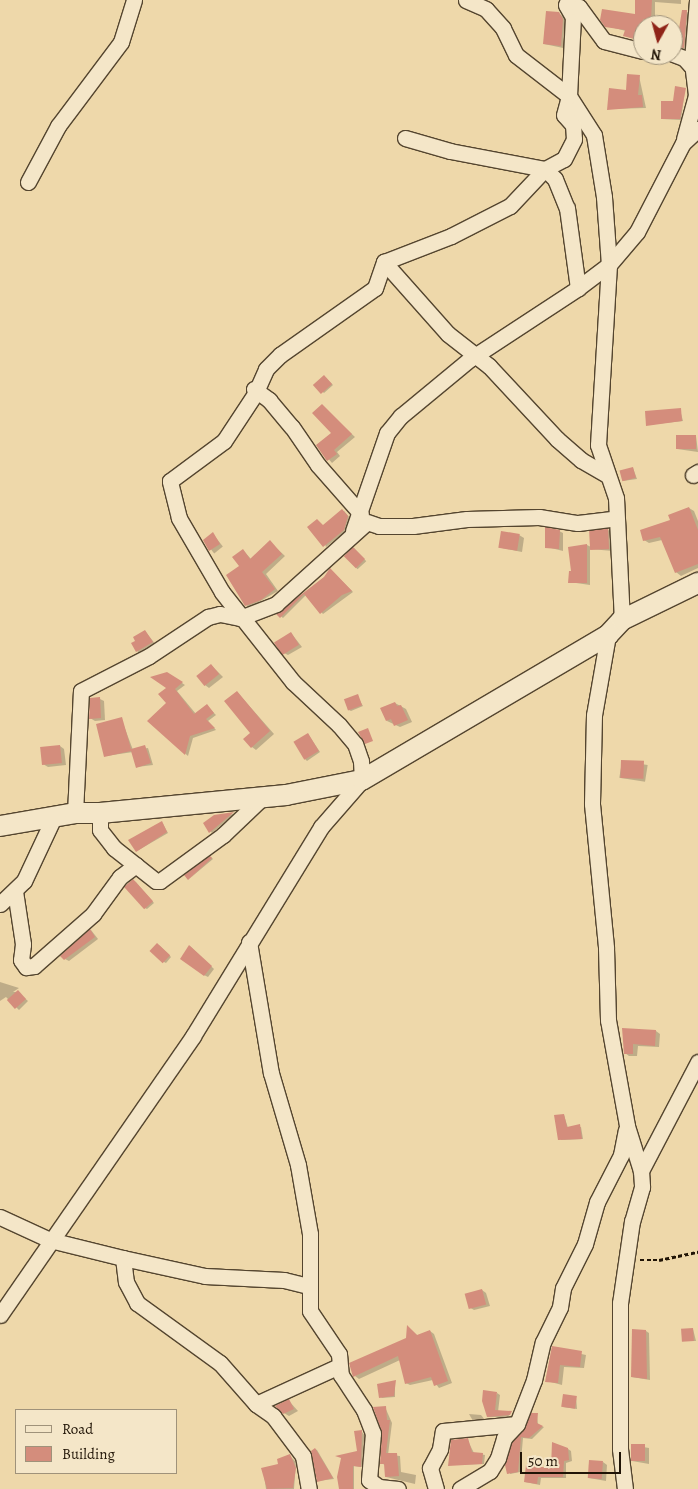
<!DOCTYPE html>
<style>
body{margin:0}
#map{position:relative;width:698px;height:1489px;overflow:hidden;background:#eed8aa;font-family:Alegreya,serif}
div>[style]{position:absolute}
.shadow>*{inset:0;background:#0003;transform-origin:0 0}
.building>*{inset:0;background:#d48d7c;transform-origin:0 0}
.path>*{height:2.5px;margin-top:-1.25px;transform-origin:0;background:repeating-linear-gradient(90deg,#201406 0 4px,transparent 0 6.5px)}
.roads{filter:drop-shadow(1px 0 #54452f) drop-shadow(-1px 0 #54452f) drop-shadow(0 1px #54452f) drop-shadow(0 -1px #54452f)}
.minor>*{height:15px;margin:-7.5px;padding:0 7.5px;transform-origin:7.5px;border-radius:7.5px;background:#f4e6c8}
.tertiary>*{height:20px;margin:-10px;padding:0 10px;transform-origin:10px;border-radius:10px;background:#f4e6c8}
span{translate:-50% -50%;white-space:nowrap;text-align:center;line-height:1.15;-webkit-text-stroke:4px #f4e6c8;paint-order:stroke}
.legend{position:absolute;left:15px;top:1409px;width:162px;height:65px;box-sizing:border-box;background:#f4e6c8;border:1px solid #9f927a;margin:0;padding:6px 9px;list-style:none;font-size:15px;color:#201406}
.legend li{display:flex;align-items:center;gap:10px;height:25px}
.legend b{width:25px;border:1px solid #9f927a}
.north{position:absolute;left:633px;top:15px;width:50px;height:50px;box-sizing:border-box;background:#f4e6c8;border:1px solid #9f927a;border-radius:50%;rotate:187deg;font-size:14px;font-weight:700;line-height:20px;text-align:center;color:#201406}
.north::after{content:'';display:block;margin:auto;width:18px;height:22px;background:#8f2418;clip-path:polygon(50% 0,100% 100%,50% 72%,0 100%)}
.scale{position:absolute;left:520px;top:1452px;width:101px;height:22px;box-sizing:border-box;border:2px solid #201406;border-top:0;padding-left:6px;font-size:15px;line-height:18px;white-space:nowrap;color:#201406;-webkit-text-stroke:4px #f4e6c8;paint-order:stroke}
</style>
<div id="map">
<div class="shadow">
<div style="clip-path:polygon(636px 0,681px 0,681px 4px,655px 2px,655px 25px,643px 25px,643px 42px,625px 36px,626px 31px,606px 26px,636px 16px)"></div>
<div style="clip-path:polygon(686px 11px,690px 14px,687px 49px,673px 49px,673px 35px,680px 36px)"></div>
<div style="clip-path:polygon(559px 14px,566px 18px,568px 49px,544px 44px)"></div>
<div style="clip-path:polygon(639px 76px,646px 108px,608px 109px,628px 91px)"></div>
<div style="clip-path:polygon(685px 89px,681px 120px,662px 119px,674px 103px)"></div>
<div style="clip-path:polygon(326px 378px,333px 385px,324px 393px,315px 385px)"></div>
<div style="clip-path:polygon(322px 406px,355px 437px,337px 452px,340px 456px,332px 463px,317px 445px,332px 434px)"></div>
<div style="clip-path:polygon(680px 410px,683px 421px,647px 425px)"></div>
<div style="clip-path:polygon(696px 436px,698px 452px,677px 449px)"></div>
<div style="clip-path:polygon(633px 468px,637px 479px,623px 481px)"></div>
<div style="clip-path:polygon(689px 508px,694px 511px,698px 521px,698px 568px,681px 576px,676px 572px,662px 540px,649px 543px,644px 540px)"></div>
<div style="clip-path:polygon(344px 511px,350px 518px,346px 531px,326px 547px,317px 520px,323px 526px)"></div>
<div style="clip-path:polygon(608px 530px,612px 532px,613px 551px,590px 549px,590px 585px,569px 582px,587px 545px,591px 547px)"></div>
<div style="clip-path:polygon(559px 531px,563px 533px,563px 551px,547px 547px)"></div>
<div style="left:213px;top:534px;width:16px;height:11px;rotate:52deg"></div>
<div style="clip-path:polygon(519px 535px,524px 538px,522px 552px,502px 548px)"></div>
<div style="clip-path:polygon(270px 542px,285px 556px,266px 574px,278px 591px,250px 607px,246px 605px,243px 550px,251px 559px)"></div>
<div style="left:354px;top:548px;width:18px;height:12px;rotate:47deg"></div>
<div style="clip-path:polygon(332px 571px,353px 592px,323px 614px,306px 595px,283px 618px,278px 614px)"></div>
<div style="clip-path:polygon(145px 631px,156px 645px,141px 654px,137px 651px)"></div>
<div style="clip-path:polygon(291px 633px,302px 647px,288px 655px,284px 653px)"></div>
<div style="clip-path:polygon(211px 665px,223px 677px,209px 688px,205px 685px)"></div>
<div style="clip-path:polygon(167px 673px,185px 685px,177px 691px,196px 714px,207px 706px,216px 715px,208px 721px,216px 730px,193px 738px,188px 756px,148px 721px,167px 703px)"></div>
<div style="clip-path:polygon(237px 692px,274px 734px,256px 750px,252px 747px,252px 733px)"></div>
<div style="clip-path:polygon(357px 696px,363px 706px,351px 711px,349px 710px)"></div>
<div style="clip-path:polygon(100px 699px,104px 701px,105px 720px,95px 721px,90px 718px)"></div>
<div style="clip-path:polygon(395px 703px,406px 709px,412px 722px,400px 727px,387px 721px)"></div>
<div style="clip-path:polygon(121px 718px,133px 750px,148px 748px,153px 765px,137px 767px,133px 752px,106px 756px)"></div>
<div style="clip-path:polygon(308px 734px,320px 752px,307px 761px,305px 759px)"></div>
<div style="clip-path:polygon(60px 746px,64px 749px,66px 765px,48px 767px,43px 764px)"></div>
<div style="left:622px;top:761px;width:26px;height:17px;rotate:9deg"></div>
<div style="clip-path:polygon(234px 814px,212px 833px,204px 824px,215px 817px)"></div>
<div style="clip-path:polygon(163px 824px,168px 833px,137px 851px)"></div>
<div style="clip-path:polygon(211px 857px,213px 859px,189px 879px)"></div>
<div style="clip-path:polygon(135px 881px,154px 903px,147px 909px,145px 908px)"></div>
<div style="clip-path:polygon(91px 930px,98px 939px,69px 961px,65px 959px)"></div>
<div style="clip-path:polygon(159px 945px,171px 957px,166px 963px,164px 962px)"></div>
<div style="clip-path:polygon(190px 946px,214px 969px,208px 977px,204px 975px)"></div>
<div style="clip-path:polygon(0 982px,19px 988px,13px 992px,18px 992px,28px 1001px,19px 1010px,6px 997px,0 1001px)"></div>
<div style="clip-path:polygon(623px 1029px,656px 1031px,660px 1034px,659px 1047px,638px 1046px,637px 1056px,629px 1056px,625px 1053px)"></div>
<div style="clip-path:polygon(564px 1115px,568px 1128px,581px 1127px,583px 1139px,561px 1140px)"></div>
<div style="clip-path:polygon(482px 1290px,486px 1293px,490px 1306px,474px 1310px,469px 1307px)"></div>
<div style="clip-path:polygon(408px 1327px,418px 1336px,430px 1331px,434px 1334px,452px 1383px,439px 1388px,433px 1380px,410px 1385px,406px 1383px,400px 1360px,359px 1379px,355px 1376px,408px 1338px)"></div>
<div style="clip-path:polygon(693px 1329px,696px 1341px,683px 1341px)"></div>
<div style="clip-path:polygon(646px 1331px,649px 1333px,650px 1380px,632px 1377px)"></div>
<div style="clip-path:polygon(553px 1348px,586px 1355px,584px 1368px,564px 1367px,562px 1385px,547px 1381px)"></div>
<div style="clip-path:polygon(395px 1382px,395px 1397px,381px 1398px)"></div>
<div style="clip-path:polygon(497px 1393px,500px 1395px,498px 1412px,510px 1413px,508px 1417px,488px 1417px)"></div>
<div style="clip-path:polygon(576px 1397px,577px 1409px,563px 1407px)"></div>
<div style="clip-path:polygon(289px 1401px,298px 1411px,289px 1416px,284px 1413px)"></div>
<div style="clip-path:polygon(385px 1407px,392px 1423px,388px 1455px,400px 1456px,401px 1472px,416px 1475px,415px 1484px,386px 1477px,385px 1465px,381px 1463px)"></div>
<div style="clip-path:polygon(469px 1414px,481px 1415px,485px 1420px,473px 1421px)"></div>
<div style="clip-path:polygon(537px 1415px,538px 1425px,544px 1427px,532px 1439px,523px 1438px,520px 1472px,510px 1474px,513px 1443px)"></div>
<div style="clip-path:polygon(362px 1432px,365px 1436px,362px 1467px,354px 1466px,354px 1489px,340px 1489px,358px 1452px)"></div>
<div style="clip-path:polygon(467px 1439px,474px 1453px,485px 1455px,484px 1464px,449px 1465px)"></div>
<div style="clip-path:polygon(632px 1445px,649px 1448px,649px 1464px,632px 1461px)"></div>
<div style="clip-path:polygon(315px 1449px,317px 1450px,334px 1479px,318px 1481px)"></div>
<div style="clip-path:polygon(568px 1449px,571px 1451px,572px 1461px,566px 1463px,566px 1478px,541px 1478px,540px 1485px,525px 1482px,553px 1470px)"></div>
<div style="clip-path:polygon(290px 1456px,296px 1462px,294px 1489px,266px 1489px,263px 1469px,280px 1465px)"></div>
<div style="clip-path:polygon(603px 1462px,607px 1465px,606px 1481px,589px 1478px)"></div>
</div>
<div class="building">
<div style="clip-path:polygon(635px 0,652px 0,651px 20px,643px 19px,643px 41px,623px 36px,625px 30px,605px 27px,600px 20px,602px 9px,635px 14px)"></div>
<div style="clip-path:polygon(682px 10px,687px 10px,684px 48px,673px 45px,673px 34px,678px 35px)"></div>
<div style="clip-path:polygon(546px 11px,559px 12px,563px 19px,561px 46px,543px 44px)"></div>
<div style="clip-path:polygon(627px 74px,640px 75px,638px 95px,642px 95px,643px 107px,607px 110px,609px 88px,626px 90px)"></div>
<div style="clip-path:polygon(675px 86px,686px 88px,680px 119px,661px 119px,661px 101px,673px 101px)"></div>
<div style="left:324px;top:375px;width:12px;height:15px;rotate:48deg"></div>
<div style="clip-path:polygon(322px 404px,352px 434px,334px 450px,337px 454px,327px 461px,316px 445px,331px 433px,312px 413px)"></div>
<div style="clip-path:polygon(681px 408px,682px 421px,646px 426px,645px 411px)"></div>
<div style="left:676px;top:435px;width:20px;height:14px"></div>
<div style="left:633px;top:467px;width:11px;height:14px;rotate:75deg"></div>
<div style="clip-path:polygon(689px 507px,698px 530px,698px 564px,675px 573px,660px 537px,643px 541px,640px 530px,670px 520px,668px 515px)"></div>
<div style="clip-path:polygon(342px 509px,348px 516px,344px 530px,323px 547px,307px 527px,317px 519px,323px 525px)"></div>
<div style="clip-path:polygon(545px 527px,560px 530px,559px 549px,545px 548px)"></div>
<div style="left:608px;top:528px;width:21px;height:19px;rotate:87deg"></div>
<div style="left:501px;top:531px;width:19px;height:17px;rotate:9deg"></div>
<div style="clip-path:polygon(213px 532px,220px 544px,209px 551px,203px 540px)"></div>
<div style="clip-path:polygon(270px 540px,282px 554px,262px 572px,275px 589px,261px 600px,245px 606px,226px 575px,239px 566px,232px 557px,243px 549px,250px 559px)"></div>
<div style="clip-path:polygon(587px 544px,587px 583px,568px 583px,569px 571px,571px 571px,568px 547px)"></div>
<div style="left:353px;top:547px;width:17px;height:13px;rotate:45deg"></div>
<div style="clip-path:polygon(330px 568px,352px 591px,342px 595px,320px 614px,304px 594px,280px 618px,276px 614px,324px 577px)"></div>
<div style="clip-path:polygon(145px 630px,153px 642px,136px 652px,131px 643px,135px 641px,133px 637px)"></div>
<div style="left:291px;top:632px;width:15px;height:20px;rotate:58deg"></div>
<div style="left:211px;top:664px;width:13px;height:19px;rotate:51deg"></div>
<div style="clip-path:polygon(167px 672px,183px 682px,175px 689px,194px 714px,207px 704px,214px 713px,206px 719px,215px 728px,190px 736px,185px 755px,147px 721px,166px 703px,158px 694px,166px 688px,150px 677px)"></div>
<div style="clip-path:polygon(237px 691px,270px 731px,251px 748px,243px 739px,250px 733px,224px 701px)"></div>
<div style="left:358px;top:694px;width:12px;height:15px;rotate:70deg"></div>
<div style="clip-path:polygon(100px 697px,101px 718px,89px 719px,90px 698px)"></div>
<div style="clip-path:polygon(395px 702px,397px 706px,401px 705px,408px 720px,394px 726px,391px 719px,386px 721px,380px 708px)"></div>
<div style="clip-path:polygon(122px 717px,131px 749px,145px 745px,151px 763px,136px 768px,131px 751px,104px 757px,96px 724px)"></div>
<div style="clip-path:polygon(368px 728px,373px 741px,365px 744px,358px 732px)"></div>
<div style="left:308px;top:733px;width:21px;height:17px;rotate:59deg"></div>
<div style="left:60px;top:745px;width:18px;height:20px;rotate:84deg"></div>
<div style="left:621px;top:760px;width:23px;height:18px;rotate:2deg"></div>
<div style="clip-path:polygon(234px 812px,209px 833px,203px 823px,214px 815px)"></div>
<div style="clip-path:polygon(162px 821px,167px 832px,136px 852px,128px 840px)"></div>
<div style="clip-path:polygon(210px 856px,212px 858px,188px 880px,184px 875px)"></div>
<div style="left:133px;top:879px;width:30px;height:12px;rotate:48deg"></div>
<div style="clip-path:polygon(90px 929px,95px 937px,64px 960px,60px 956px)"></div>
<div style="left:157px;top:943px;width:18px;height:11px;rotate:43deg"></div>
<div style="clip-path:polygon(189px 945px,212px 966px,204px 976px,180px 959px)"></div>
<div style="left:18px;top:990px;width:12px;height:15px;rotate:48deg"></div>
<div style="clip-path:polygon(622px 1028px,656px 1030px,655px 1046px,633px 1044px,633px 1054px,624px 1054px)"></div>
<div style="clip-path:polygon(564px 1114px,567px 1127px,580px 1124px,582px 1139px,558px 1140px,554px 1115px)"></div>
<div style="left:482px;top:1289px;width:16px;height:18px;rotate:75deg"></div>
<div style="clip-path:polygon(407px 1325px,417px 1335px,430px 1330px,448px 1381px,434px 1386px,431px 1377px,405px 1384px,398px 1356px,353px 1377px,349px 1363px,406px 1338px)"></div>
<div style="left:693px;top:1328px;width:13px;height:12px;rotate:86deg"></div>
<div style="clip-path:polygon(632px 1329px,646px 1330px,647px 1379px,631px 1377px)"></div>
<div style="clip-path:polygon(552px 1346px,582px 1351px,580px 1367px,560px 1365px,558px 1383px,545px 1382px)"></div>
<div style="clip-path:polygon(396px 1380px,394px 1396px,379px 1398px,377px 1384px)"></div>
<div style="clip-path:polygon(483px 1390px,497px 1392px,495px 1410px,512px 1411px,510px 1415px,487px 1417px,482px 1401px)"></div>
<div style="left:563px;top:1394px;width:14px;height:13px;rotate:8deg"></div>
<div style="clip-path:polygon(289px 1399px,294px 1409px,283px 1414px,275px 1406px)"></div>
<div style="clip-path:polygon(386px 1406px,387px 1420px,390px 1420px,386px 1453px,397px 1453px,399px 1476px,385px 1477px,384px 1464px,380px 1464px,382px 1433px,373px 1407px)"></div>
<div style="clip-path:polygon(531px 1413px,538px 1413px,537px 1423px,543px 1426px,529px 1438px,521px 1437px,518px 1472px,507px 1474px,505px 1465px,512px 1443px,525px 1428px)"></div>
<div style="clip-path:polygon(362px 1430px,361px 1467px,353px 1466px,353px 1489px,339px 1489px,337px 1477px,341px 1458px,335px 1456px,357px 1451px,354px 1431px)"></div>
<div style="clip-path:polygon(468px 1438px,472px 1452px,483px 1453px,482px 1464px,448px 1466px,451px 1440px)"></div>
<div style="clip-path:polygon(552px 1442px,568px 1448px,569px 1460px,564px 1461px,563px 1477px,538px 1477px,537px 1484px,524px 1482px,526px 1465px,551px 1468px)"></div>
<div style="left:631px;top:1444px;width:14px;height:17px"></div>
<div style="clip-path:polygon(315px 1448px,333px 1478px,317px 1482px,311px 1451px)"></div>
<div style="clip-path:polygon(290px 1454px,296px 1468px,293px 1488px,267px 1489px,261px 1468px,278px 1464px,277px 1459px)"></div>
<div style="left:589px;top:1460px;width:14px;height:18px;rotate:4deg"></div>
</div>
<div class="path">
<div style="left:640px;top:1260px;width:19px"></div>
<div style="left:659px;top:1260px;width:40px;rotate:-12deg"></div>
</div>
<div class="roads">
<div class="minor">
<div style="left:568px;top:0;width:5px;rotate:112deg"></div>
<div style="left:566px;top:5px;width:14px;rotate:60deg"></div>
<div style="left:573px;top:17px;width:79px;rotate:92.9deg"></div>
<div style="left:569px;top:96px;width:46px;rotate:57.3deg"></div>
<div style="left:594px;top:135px;width:63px;rotate:80.8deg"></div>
<div style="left:604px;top:197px;width:68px;rotate:85.8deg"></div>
<div style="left:609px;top:265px;width:180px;rotate:93.5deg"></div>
<div style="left:598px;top:445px;width:56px;rotate:71.2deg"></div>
<div style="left:616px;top:498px;width:122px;rotate:87.2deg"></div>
<div style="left:569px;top:6px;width:10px;rotate:6deg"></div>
<div style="left:579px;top:7px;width:42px;rotate:53.7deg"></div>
<div style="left:604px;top:41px;width:40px;rotate:14.4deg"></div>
<div style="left:673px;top:54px;width:12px;rotate:20deg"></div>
<div style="left:684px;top:58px;width:13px;rotate:48deg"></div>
<div style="left:405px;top:138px;width:47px;rotate:16.1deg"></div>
<div style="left:450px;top:151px;width:97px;rotate:10.7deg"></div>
<div style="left:545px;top:169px;width:14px;rotate:45deg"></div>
<div style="left:555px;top:179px;width:31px;rotate:68deg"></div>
<div style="left:567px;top:208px;width:81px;rotate:82.2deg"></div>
<div style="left:684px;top:139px;width:46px;rotate:-74.7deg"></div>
<div style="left:696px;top:95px;width:35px;rotate:-97deg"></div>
<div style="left:692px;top:60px;width:60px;rotate:-85.2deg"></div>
<div style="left:28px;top:182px;width:64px;rotate:-61.8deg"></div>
<div style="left:58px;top:126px;width:105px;rotate:-53.1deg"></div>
<div style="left:121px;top:42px;width:44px;rotate:-72.8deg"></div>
<div style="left:384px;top:262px;width:96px;rotate:48.4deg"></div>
<div style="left:448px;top:334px;width:52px;rotate:38deg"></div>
<div style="left:489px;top:366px;width:100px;rotate:47deg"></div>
<div style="left:557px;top:439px;width:32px;rotate:41deg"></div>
<div style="left:581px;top:460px;width:30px;rotate:30deg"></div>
<div style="left:254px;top:389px;width:19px;rotate:36deg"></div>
<div style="left:269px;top:400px;width:35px;rotate:50deg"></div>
<div style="left:292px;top:427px;width:46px;rotate:55.6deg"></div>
<div style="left:318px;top:465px;width:65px;rotate:48.7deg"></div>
<div style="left:693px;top:475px;width:6px;rotate:-31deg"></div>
<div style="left:353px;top:531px;width:104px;rotate:-70.9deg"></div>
<div style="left:387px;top:433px;width:22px;rotate:-51deg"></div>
<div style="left:401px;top:416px;width:89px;rotate:-39.6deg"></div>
<div style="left:470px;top:359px;width:129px;rotate:-33.3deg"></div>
<div style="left:578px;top:288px;width:39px;rotate:-37deg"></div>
<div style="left:609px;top:265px;width:43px;rotate:-49.7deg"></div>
<div style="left:637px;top:232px;width:100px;rotate:-62.7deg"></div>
<div style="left:683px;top:143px;width:21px;rotate:-43deg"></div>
<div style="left:608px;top:635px;width:81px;rotate:99.9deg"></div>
<div style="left:594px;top:715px;width:89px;rotate:91.3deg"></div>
<div style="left:592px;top:804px;width:145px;rotate:84.4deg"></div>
<div style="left:606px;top:948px;width:72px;rotate:88.4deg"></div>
<div style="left:608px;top:1020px;width:108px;rotate:79.8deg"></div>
<div style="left:627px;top:1126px;width:47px;rotate:72.7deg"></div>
<div style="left:641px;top:1171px;width:16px;rotate:86deg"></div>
<div style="left:642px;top:1187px;width:35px;rotate:106deg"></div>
<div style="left:632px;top:1221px;width:83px;rotate:98.3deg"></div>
<div style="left:620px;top:1303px;width:146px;rotate:90deg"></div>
<div style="left:620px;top:1449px;width:40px;rotate:82.9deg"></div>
<div style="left:75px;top:813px;width:122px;rotate:-87.2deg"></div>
<div style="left:81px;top:691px;width:76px;rotate:-27.2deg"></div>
<div style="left:149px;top:656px;width:71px;rotate:-33.5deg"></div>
<div style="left:208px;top:617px;width:12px;rotate:-14deg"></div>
<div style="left:220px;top:614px;width:20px;rotate:11deg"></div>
<div style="left:240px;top:618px;width:39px;rotate:-21deg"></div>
<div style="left:276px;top:604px;width:122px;rotate:-42deg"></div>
<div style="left:367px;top:522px;width:13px;rotate:18deg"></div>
<div style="left:379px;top:526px;width:34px"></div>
<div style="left:413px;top:526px;width:54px;rotate:-7.4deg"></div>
<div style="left:467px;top:519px;width:72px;rotate:-1.6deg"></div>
<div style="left:539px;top:517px;width:39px;rotate:9deg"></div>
<div style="left:578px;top:523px;width:38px;rotate:-7deg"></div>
<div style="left:100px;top:813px;width:17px;rotate:90deg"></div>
<div style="left:100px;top:830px;width:23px;rotate:52deg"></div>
<div style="left:114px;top:848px;width:53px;rotate:38.2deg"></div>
<div style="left:156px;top:881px;width:4px"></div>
<div style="left:160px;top:881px;width:78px;rotate:-36.1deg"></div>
<div style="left:223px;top:835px;width:55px;rotate:-43.5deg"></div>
<div style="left:15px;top:891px;width:54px;rotate:81.4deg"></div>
<div style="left:23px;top:944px;width:16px;rotate:97deg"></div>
<div style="left:21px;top:960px;width:9px;rotate:54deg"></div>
<div style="left:26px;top:967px;width:8px;rotate:-7deg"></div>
<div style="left:34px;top:966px;width:79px;rotate:-41.4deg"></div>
<div style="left:93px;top:914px;width:46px;rotate:-53.9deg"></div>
<div style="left:120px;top:877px;width:20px;rotate:-37deg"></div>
<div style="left:0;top:904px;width:33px;rotate:-44deg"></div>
<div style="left:24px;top:881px;width:71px;rotate:-64.9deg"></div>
<div style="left:249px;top:942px;width:133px;rotate:80.5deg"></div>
<div style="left:271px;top:1073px;width:96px;rotate:73.6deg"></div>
<div style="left:298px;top:1165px;width:70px;rotate:80.1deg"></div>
<div style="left:310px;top:1234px;width:77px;rotate:90deg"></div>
<div style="left:310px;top:1311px;width:52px;rotate:56deg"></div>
<div style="left:339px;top:1354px;width:21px;rotate:85deg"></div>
<div style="left:341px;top:1375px;width:42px;rotate:56.7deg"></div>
<div style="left:364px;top:1410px;width:25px;rotate:69deg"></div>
<div style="left:373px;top:1433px;width:47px;rotate:94.9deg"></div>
<div style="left:369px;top:1480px;width:12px;rotate:35deg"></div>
<div style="left:379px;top:1487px;width:19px;rotate:6deg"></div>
<div style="left:641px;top:1171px;width:123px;rotate:-62.4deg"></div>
<div style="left:0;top:1217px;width:55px;rotate:24.7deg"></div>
<div style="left:50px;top:1240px;width:75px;rotate:13.9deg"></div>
<div style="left:123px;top:1258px;width:24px;rotate:83deg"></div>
<div style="left:126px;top:1282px;width:24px;rotate:62deg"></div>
<div style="left:137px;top:1303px;width:102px;rotate:35.9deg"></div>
<div style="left:220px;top:1363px;width:55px;rotate:48.7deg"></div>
<div style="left:256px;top:1404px;width:21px;rotate:35deg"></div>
<div style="left:273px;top:1416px;width:50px;rotate:53.1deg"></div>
<div style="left:303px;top:1456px;width:34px;rotate:80deg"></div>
<div style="left:123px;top:1258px;width:84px;rotate:12.4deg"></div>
<div style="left:205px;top:1276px;width:79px;rotate:2.9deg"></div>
<div style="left:284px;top:1280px;width:25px;rotate:14deg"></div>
<div style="left:0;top:1315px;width:339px;rotate:-55.3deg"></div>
<div style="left:193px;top:1036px;width:245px;rotate:-58.5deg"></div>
<div style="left:321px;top:827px;width:62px;rotate:-48.9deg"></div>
<div style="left:362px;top:780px;width:19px;rotate:-93deg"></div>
<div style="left:361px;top:761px;width:18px;rotate:-109deg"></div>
<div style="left:355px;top:744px;width:25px;rotate:-130deg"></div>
<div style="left:339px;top:725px;width:63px;rotate:-136.9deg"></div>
<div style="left:293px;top:682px;width:115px;rotate:-128.3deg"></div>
<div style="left:222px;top:592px;width:86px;rotate:-120.2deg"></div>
<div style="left:179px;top:518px;width:38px;rotate:-104deg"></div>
<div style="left:170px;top:481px;width:67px;rotate:-36.5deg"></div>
<div style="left:224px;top:441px;width:56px;rotate:-56.6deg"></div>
<div style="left:255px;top:394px;width:27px;rotate:-66deg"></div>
<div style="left:266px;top:369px;width:20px;rotate:-45deg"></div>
<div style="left:280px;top:355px;width:116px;rotate:-35.2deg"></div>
<div style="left:375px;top:288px;width:28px;rotate:-71deg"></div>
<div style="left:384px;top:262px;width:72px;rotate:-21.2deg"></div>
<div style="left:451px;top:236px;width:66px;rotate:-27deg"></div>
<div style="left:510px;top:206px;width:51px;rotate:-46.6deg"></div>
<div style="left:545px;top:169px;width:21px;rotate:-28deg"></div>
<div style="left:564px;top:159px;width:22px;rotate:-63deg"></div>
<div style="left:574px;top:139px;width:14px;rotate:-94deg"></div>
<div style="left:573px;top:125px;width:13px;rotate:-132deg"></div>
<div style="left:564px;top:115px;width:20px;rotate:-75deg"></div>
<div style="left:569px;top:96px;width:67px;rotate:-142.3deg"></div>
<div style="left:516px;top:55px;width:30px;rotate:-116deg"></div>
<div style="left:503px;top:28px;width:25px;rotate:-132deg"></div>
<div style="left:486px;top:9px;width:22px;rotate:-156deg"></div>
<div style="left:256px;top:1404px;width:91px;rotate:-24.6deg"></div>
<div style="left:436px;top:1489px;width:22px;rotate:-106deg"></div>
<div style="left:430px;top:1468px;width:21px;rotate:-62deg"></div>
<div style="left:440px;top:1449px;width:18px;rotate:-81deg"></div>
<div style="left:443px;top:1431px;width:74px;rotate:-5.4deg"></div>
<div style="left:460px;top:1489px;width:35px;rotate:-31deg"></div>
<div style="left:490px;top:1471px;width:15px;rotate:-58deg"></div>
<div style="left:498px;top:1458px;width:21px;rotate:-73deg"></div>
<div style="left:504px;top:1438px;width:19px;rotate:-47deg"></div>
<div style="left:517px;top:1424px;width:47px;rotate:-68.9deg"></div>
<div style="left:534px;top:1380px;width:39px;rotate:-77deg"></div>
<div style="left:543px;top:1342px;width:39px;rotate:-64deg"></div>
<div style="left:560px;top:1307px;width:19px;rotate:-81deg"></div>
<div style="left:563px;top:1288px;width:49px;rotate:-63.4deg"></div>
<div style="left:585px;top:1244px;width:44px;rotate:-74.1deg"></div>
<div style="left:597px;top:1202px;width:53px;rotate:-62.9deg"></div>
<div style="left:621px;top:1155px;width:25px;rotate:-79deg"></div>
</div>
<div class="tertiary">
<div style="left:0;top:826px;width:76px;rotate:-9.8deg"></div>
<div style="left:75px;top:813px;width:25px"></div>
<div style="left:100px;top:813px;width:187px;rotate:-5.5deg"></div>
<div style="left:286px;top:795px;width:77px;rotate:-11.2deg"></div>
<div style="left:362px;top:780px;width:286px;rotate:-30.5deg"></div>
<div style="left:608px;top:635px;width:21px;rotate:-47deg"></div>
<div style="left:622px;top:620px;width:85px;rotate:-26deg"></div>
</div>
</div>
<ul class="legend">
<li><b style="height:6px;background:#f4e6c8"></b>Road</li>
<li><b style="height:14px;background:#d48d7c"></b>Building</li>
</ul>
<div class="north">N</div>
<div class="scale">50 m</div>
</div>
